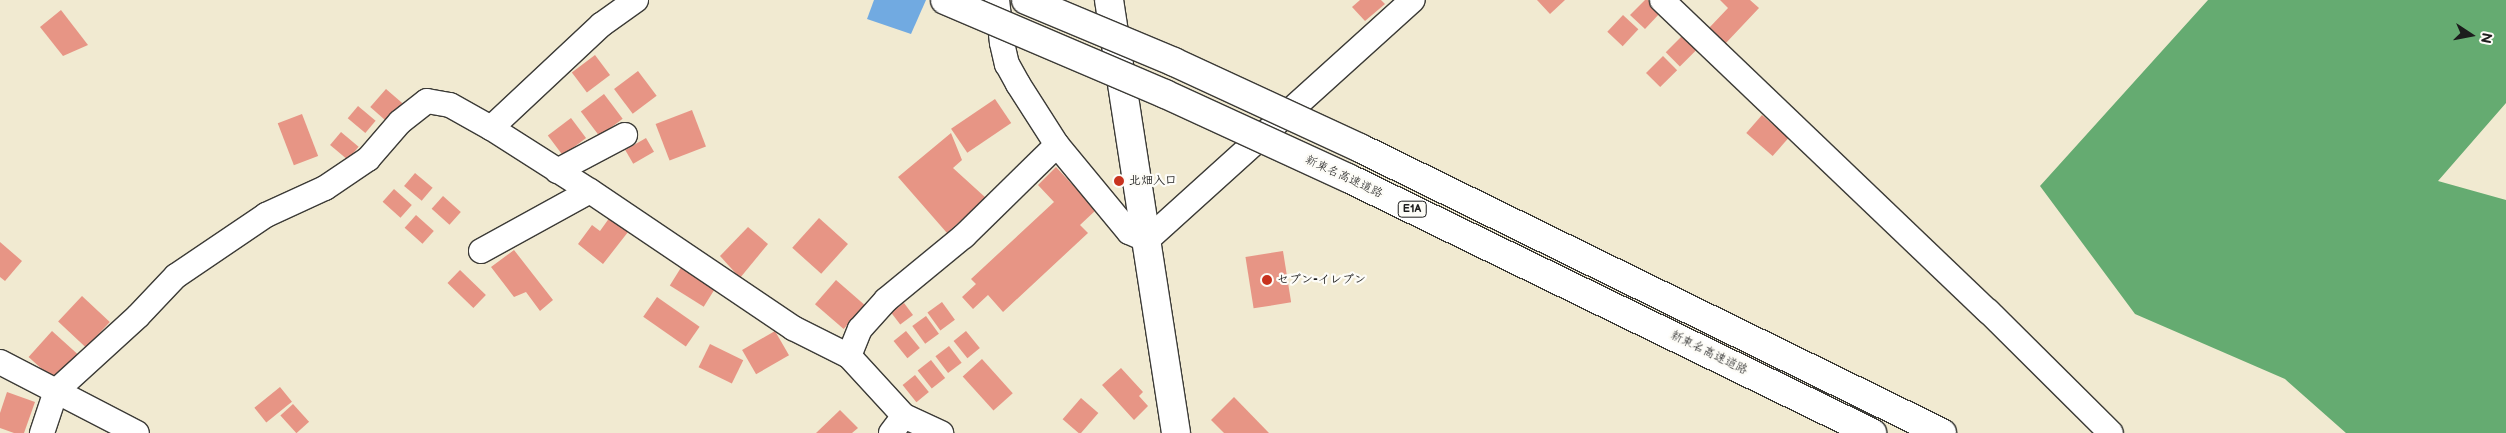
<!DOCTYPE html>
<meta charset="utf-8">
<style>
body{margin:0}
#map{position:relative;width:2506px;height:433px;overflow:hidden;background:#f1ead1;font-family:"Balsamiq Sans","Klee One",sans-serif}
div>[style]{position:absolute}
.forest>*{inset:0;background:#65ab71}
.water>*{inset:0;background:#71aae1}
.building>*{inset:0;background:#e79585;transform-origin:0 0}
.roads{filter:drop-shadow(1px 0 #3c3b37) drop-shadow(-1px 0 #3c3b37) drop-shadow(0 1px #3c3b37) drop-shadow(0 -1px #3c3b37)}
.street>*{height:24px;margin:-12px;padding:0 12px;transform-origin:12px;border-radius:12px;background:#fff}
.secondary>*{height:28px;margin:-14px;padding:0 14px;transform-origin:14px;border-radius:14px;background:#fff}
.bridges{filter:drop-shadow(1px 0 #3c3b37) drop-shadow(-1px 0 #3c3b37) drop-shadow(0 1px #3c3b37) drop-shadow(0 -1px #3c3b37)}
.highway-bridge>*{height:28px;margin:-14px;padding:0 14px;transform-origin:14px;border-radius:14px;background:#fff}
.dots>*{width:14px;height:14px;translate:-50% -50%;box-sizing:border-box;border:2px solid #fdfcf7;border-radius:50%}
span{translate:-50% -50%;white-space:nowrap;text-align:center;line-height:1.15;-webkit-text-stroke:4.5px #fdfcf7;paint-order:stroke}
.shield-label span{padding:1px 4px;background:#fdfcf7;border:1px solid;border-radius:4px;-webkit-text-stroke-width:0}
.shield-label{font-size:11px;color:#1c1c1c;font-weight:700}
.street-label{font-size:12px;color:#1c1c1c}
.poi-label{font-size:12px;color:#1c1c1c;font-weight:700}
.left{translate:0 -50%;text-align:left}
.north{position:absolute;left:2446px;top:10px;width:50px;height:50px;-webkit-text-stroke:4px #fdfcf7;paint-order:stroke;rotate:101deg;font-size:14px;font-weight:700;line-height:20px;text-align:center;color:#1c1c1c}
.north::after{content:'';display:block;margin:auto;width:18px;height:22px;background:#1c1c1c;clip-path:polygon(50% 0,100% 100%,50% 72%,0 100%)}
</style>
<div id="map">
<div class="forest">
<div style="clip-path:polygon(2208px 0,2506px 0,2506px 103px,2438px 181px,2506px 200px,2506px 433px,2346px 433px,2285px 379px,2135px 314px,2040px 186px)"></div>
</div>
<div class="water">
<div style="clip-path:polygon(874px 0,926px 0,911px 34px,867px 19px)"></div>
</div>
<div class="building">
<div style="clip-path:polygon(1360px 0,1381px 0,1385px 4px,1365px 21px,1352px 7px)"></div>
<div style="clip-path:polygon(1537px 0,1565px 0,1550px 14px)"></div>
<div style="clip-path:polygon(1645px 0,1648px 0,1661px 12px,1645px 29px,1630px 15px)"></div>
<div style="clip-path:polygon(1720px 0,1750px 0,1759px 8px,1725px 44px,1709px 28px,1728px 8px)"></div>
<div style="clip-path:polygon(61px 10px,88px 45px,63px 56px,40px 27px)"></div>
<div style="left:1623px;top:15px;width:21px;height:23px;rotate:43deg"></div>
<div style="left:1682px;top:36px;width:20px;height:23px;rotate:45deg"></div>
<div style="left:595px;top:55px;width:25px;height:29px;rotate:53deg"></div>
<div style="left:1663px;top:56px;width:20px;height:24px;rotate:45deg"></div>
<div style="left:638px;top:71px;width:31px;height:30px;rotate:53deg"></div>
<div style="left:386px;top:89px;width:23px;height:24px;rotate:41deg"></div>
<div style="left:604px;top:94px;width:31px;height:29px;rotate:53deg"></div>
<div style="left:995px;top:99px;width:29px;height:53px;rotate:56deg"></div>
<div style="left:358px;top:106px;width:23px;height:16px;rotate:40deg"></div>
<div style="left:692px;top:110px;width:39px;height:39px;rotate:69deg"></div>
<div style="left:302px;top:114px;width:45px;height:26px;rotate:69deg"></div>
<div style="left:1762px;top:115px;width:35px;height:24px;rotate:41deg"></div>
<div style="left:571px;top:118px;width:25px;height:29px;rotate:53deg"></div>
<div style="left:341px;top:132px;width:23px;height:17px;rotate:40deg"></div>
<div style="clip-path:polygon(951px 133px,962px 160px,953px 168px,986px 198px,947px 233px,898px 177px)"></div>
<div style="left:646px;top:138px;width:16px;height:24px;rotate:60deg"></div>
<div style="clip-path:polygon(1056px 167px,1096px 210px,1080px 225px,1088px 233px,1003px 312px,988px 295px,973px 309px,962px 297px,976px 284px,971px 279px,1054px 202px,1038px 185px)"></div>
<div style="left:415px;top:173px;width:23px;height:17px;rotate:40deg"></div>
<div style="left:394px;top:189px;width:24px;height:17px;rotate:42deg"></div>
<div style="left:443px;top:196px;width:24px;height:17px;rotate:42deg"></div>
<div style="left:416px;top:215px;width:24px;height:17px;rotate:42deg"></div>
<div style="clip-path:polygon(610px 217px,628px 232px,603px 264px,578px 244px,592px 225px,600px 231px)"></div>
<div style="left:819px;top:218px;width:39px;height:40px;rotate:42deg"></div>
<div style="clip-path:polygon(748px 227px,768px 244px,740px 278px,720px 256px)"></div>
<div style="clip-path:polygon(0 242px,22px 261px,5px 281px,0 277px)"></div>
<div style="clip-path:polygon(514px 250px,553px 300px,540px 311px,526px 292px,514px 297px,491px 267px)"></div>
<div style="left:1283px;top:251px;width:52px;height:38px;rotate:81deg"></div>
<div style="left:682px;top:266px;width:40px;height:23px;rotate:32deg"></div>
<div style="left:460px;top:270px;width:36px;height:18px;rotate:44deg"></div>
<div style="left:836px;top:280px;width:38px;height:32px;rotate:41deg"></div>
<div style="left:82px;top:296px;width:38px;height:35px;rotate:43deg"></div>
<div style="left:657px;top:297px;width:52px;height:24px;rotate:35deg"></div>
<div style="left:942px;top:302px;width:22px;height:18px;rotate:54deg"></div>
<div style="left:904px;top:303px;width:15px;height:16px;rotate:53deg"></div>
<div style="left:926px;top:316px;width:22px;height:17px;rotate:54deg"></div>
<div style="left:52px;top:331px;width:38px;height:35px;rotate:42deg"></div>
<div style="left:775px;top:331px;width:28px;height:38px;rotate:60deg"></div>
<div style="left:906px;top:331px;width:22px;height:16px;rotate:51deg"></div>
<div style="left:966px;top:331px;width:22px;height:16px;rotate:51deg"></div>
<div style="left:710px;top:344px;width:37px;height:26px;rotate:26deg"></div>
<div style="left:949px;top:346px;width:21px;height:17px;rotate:53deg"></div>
<div style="left:982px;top:359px;width:46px;height:26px;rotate:48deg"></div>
<div style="left:931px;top:360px;width:23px;height:17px;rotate:52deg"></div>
<div style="clip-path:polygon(1121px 368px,1143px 392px,1139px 396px,1148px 406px,1134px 420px,1102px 385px)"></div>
<div style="left:915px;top:375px;width:22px;height:16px;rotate:51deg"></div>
<div style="left:280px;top:387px;width:19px;height:33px;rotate:51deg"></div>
<div style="clip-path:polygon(7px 392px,35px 402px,24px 433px,14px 433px,0 428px,0 413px)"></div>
<div style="clip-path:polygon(1234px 397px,1269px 433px,1224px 433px,1211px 420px)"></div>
<div style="left:1081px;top:398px;width:23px;height:28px;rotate:41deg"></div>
<div style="left:293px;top:404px;width:24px;height:17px;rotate:48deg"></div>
<div style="clip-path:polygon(840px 410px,858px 428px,852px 433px,816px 433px)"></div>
</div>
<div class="roads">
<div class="street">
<div style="left:997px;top:0;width:43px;rotate:83.4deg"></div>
<div style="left:1002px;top:43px;width:22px;rotate:77deg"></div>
<div style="left:1007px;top:64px;width:23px;rotate:61deg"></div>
<div style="left:1018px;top:84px;width:72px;rotate:57.4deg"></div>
<div style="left:1057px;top:145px;width:113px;rotate:50.4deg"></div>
<div style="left:1129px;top:232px;width:20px;rotate:24deg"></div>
<div style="left:1147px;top:240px;width:358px;rotate:-42.1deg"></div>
<div style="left:1662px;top:0;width:451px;rotate:43.7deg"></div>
<div style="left:1988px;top:311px;width:173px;rotate:44.8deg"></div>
<div style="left:491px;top:128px;width:151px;rotate:-43.1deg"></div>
<div style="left:601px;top:25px;width:43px;rotate:-35.5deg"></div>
<div style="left:557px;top:171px;width:77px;rotate:-27.9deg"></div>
<div style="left:481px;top:251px;width:124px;rotate:-28.8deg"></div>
<div style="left:0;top:362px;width:154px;rotate:27.4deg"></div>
<div style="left:904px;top:416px;width:41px;rotate:24.7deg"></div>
<div style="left:42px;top:433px;width:44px;rotate:-71.6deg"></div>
<div style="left:56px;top:391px;width:111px;rotate:-42.4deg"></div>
<div style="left:138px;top:316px;width:55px;rotate:-46.5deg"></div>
<div style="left:176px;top:276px;width:109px;rotate:-34.1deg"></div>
<div style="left:266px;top:215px;width:65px;rotate:-24.6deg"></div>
<div style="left:325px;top:188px;width:52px;rotate:-34deg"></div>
<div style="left:368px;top:159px;width:49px;rotate:-49.1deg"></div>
<div style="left:400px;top:122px;width:34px;rotate:-38deg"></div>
<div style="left:427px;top:101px;width:23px;rotate:10deg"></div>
<div style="left:450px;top:105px;width:47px;rotate:29.3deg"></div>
<div style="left:491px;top:128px;width:117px;rotate:32.5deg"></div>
<div style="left:590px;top:191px;width:245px;rotate:34deg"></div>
<div style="left:793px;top:328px;width:63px;rotate:26.6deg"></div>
<div style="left:891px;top:433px;width:21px;rotate:-53deg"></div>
<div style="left:904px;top:416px;width:81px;rotate:-132.5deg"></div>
<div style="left:849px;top:356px;width:29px;rotate:-68deg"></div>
<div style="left:860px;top:329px;width:39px;rotate:-48deg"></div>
<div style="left:886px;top:300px;width:101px;rotate:-39.4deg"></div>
<div style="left:964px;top:236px;width:130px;rotate:-44.4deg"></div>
</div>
<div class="secondary">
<div style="left:1109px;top:0;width:438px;rotate:81.2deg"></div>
</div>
</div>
<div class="bridges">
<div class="highway-bridge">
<div style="left:945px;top:0;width:239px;rotate:23.1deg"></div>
<div style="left:1165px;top:94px;width:201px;rotate:24.7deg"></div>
<div style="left:1348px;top:178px;width:583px;rotate:25.95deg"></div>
<div style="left:1026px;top:0;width:160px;rotate:22.7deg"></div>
<div style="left:1174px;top:62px;width:205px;rotate:24.8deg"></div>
<div style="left:1360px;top:148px;width:648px;rotate:26.09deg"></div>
</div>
</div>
<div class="dots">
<div style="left:1119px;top:181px;background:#c8321e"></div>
<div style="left:1267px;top:280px;background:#c8321e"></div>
</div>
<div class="shield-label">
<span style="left:1412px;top:209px">E1A</span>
</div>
<div class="street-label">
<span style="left:1344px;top:177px;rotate:25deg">新東名高速道路</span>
<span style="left:1709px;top:353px;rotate:26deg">新東名高速道路</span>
</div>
<div class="poi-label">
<span class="left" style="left:1129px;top:181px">北畑入口</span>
<span class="left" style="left:1277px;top:280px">セブン-イレブン</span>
</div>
<div class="north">N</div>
</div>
